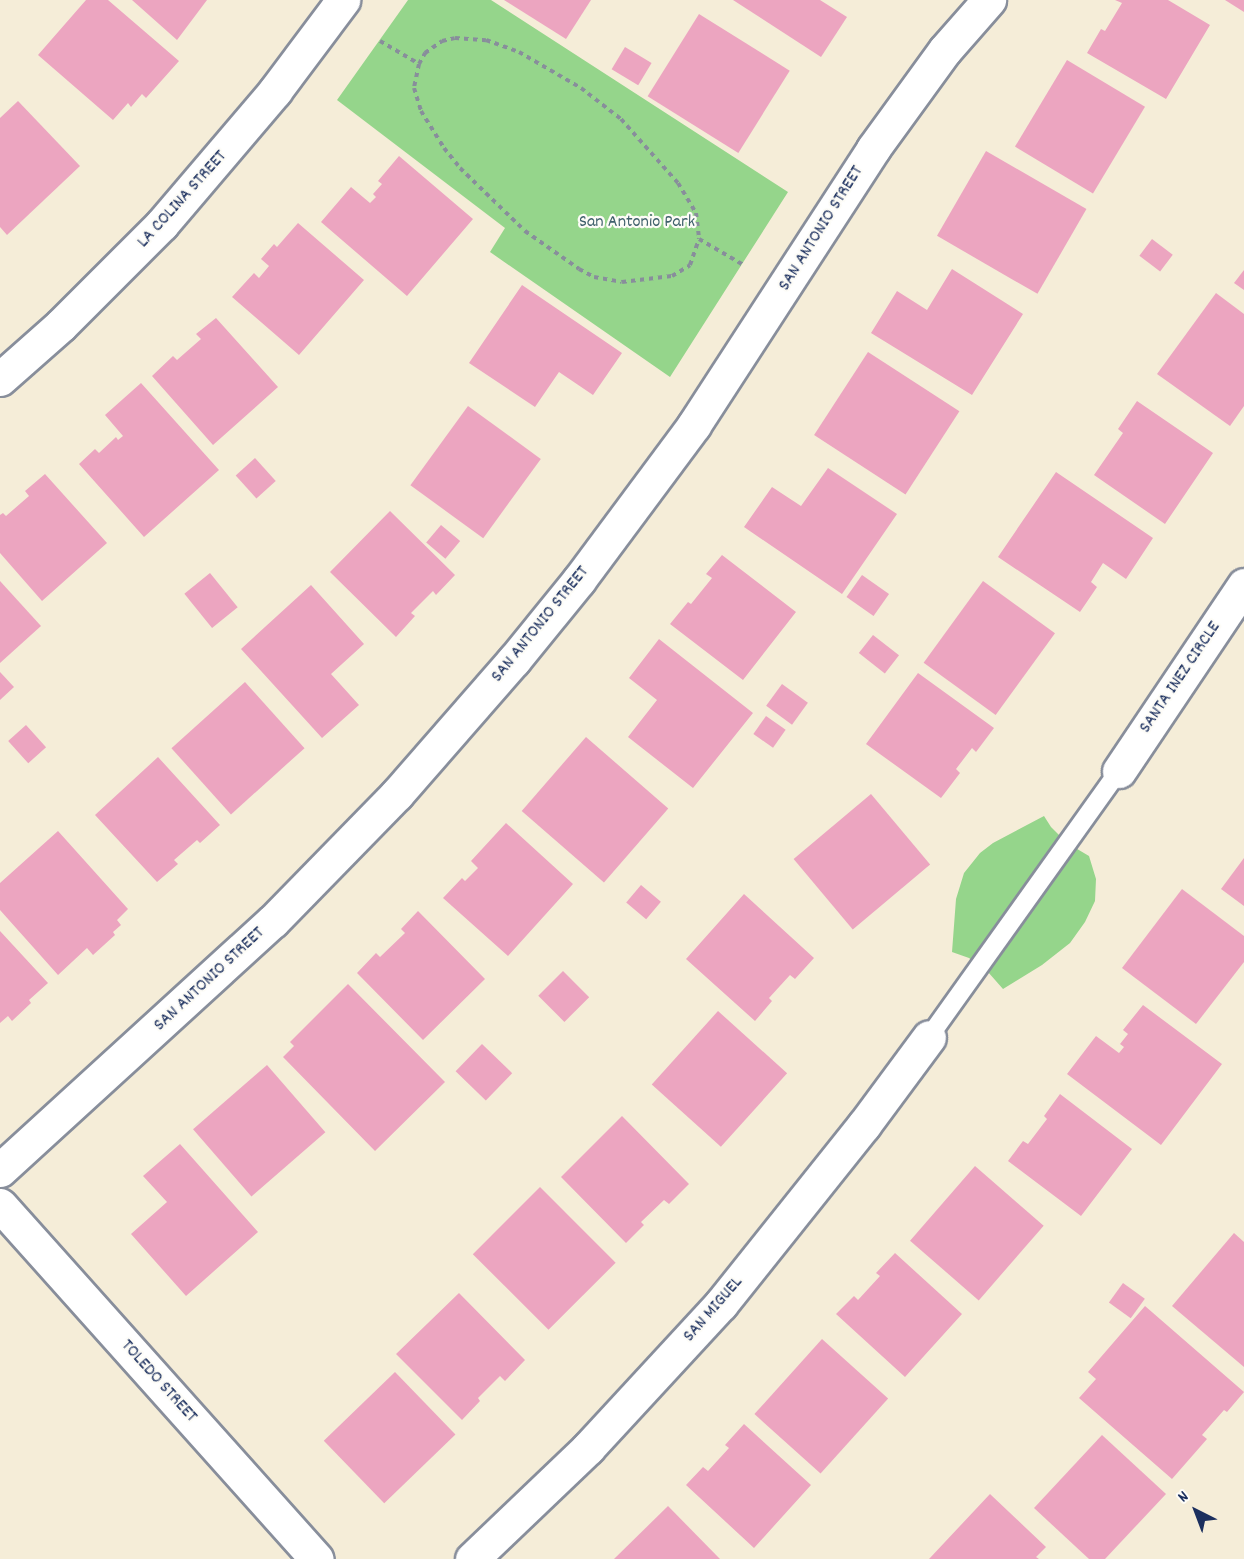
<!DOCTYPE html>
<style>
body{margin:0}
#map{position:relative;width:1244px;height:1559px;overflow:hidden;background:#f5edd8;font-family:Dekko,sans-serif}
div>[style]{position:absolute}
.green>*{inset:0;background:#95d58b}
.building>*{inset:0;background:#eca5c0;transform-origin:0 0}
.path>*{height:4px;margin-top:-2px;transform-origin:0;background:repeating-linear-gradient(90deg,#888e9b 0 4.5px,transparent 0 9px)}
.roads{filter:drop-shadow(2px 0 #888e9b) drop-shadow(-2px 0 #888e9b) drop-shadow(0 2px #888e9b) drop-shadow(0 -2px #888e9b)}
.service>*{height:18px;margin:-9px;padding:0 9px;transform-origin:9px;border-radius:9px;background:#fff}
.minor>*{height:33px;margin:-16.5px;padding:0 16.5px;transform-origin:16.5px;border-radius:16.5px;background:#fff}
span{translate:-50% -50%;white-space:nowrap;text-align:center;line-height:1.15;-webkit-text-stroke:4.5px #fdfcf7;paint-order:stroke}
.street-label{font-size:18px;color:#1b2f5e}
.park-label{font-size:18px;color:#40616c}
.north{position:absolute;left:1166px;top:1481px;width:60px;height:60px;-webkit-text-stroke:4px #fdfcf7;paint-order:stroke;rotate:318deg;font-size:16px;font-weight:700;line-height:24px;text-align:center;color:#1b2f5e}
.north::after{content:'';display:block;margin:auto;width:21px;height:27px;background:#1b2f5e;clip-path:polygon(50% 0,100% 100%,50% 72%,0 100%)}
</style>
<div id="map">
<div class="green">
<div style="clip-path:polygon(408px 0,491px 0,788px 192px,670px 377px,490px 252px,505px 228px,337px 100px)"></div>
<div style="clip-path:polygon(1044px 816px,1051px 827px,1067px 843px,1089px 856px,1096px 879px,1095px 901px,1085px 922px,1070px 943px,1042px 965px,1003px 989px,988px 972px,969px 958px,952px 952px,956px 899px,964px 873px,980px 853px,993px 843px)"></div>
</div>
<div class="building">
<div style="clip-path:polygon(86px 0,108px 0,179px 61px,146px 98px,142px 94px,131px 107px,128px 103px,113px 120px,38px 55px)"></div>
<div style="clip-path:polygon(132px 0,207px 0,177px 40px)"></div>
<div style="clip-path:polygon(504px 0,591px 0,566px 39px)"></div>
<div style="clip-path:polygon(733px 0,820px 0,847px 17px,821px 57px)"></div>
<div style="clip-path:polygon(1115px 0,1168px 0,1210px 25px,1166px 99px,1087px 53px,1101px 29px,1105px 31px,1122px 3px)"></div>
<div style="clip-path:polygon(1225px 0,1244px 0,1244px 12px)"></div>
<div style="left:699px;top:14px;width:107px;height:97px;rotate:32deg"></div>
<div style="left:625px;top:47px;width:31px;height:26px;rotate:31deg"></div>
<div style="left:1067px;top:60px;width:91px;height:101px;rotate:31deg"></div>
<div style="clip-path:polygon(18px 101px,80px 166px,7px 235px,0 227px,0 118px)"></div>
<div style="left:986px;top:151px;width:116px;height:98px;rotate:30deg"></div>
<div style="clip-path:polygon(399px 156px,473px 219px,407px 296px,321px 222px,351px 187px,370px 203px,376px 197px,373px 194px,382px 184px,378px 181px)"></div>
<div style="clip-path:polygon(298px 223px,364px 280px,299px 355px,232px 297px,254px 273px,259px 278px,269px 266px,261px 259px,274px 244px,277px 247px)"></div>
<div style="left:1152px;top:239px;width:26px;height:21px;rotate:37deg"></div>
<div style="clip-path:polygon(952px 269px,1023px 314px,972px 395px,871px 333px,897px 291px,927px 310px)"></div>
<div style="clip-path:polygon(1244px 270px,1244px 290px,1234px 283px)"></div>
<div style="clip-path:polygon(522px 285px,622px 353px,593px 395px,559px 372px,535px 407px,469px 363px)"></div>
<div style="clip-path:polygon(1216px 293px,1244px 314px,1244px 406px,1230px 426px,1157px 374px)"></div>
<div style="clip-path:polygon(216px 318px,278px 387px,213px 445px,152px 376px,173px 356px,177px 360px,201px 339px,196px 334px)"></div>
<div style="left:868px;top:352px;width:109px;height:99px;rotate:33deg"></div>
<div style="clip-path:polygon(141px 383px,219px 470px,144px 537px,79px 464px,95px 449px,99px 453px,116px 437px,118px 440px,123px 436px,105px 415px)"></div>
<div style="clip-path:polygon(1137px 401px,1213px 453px,1165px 524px,1094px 475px,1123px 433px,1118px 429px)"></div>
<div style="left:468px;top:406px;width:90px;height:98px;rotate:36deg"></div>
<div style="left:255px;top:458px;width:31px;height:26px;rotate:48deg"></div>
<div style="clip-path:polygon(828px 468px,897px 514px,842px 594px,744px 527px,772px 487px,801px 506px)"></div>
<div style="clip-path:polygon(1056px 472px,1153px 538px,1126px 579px,1103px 563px,1091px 582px,1097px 587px,1080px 612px,998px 557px)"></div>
<div style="clip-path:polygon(45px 474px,107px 543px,42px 601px,0 553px,0 515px,3px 513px,6px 516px,29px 496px,25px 491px)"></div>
<div style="clip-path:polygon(390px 511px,455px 575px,436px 595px,433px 591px,411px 613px,415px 616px,396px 637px,330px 572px)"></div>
<div style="left:441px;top:525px;width:25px;height:23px;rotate:40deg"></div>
<div style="clip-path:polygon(722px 555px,796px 612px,743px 680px,670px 624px,688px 602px,691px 604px,712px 578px,706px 574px)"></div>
<div style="left:210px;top:573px;width:44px;height:33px;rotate:51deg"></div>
<div style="left:862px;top:575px;width:33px;height:27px;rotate:35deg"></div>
<div style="clip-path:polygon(0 581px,41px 626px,0 663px)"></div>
<div style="left:983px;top:581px;width:89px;height:101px;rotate:36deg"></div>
<div style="clip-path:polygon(311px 585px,364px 644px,331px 674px,359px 705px,322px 738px,241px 649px)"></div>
<div style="left:873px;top:635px;width:33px;height:23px;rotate:38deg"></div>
<div style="clip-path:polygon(659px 639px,753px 713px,693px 788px,628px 737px,657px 700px,629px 678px)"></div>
<div style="clip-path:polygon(0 672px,14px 687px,0 700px)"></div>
<div style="clip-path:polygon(918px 673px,994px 728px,976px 752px,972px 748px,956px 769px,960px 773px,941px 798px,866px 744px)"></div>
<div style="left:245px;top:682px;width:89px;height:99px;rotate:48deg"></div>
<div style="left:782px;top:684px;width:32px;height:27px;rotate:36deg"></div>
<div style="left:766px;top:716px;width:24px;height:22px;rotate:35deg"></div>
<div style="left:26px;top:725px;width:30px;height:24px;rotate:48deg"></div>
<div style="left:586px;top:737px;width:109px;height:98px;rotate:41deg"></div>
<div style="clip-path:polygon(158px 757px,220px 825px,200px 843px,197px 840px,174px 860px,178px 864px,157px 882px,95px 815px)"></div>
<div style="left:871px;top:794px;width:92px;height:101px;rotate:50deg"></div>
<div style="clip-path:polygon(506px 823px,573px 884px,508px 956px,443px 898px,462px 878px,465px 881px,478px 868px,471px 861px)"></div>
<div style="clip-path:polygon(58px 831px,128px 909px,117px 920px,121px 925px,113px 932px,115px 935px,93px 955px,87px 948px,58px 975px,0 910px,0 883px)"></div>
<div style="clip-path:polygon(1244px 858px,1244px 906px,1221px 889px)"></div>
<div style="left:641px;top:885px;width:26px;height:23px;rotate:40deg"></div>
<div style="clip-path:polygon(1182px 889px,1244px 936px,1244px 962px,1196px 1024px,1122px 968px)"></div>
<div style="clip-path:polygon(744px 894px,814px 958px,795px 979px,790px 975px,769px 998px,772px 1001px,755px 1021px,686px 959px)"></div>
<div style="clip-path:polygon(418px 911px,485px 979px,423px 1040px,357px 973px,376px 953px,380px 957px,405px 933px,401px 929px)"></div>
<div style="clip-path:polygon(0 931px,48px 983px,29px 1000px,31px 1003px,12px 1021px,8px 1016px,0 1023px)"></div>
<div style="left:563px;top:971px;width:37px;height:35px;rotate:45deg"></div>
<div style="clip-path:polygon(348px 984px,445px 1082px,375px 1151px,283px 1057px,294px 1046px,290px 1042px)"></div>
<div style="clip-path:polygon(1143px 1005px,1222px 1064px,1161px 1145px,1067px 1074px,1096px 1036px,1119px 1053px,1124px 1047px,1120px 1044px,1128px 1034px,1123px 1030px)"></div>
<div style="left:718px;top:1011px;width:93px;height:99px;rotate:42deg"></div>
<div style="left:482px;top:1044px;width:42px;height:38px;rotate:44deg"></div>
<div style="left:267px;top:1065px;width:89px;height:98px;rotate:49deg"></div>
<div style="clip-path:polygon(1060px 1094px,1132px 1149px,1081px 1216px,1008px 1161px,1023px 1141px,1028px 1144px,1047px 1119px,1044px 1116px)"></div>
<div style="clip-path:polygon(622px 1116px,689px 1184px,669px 1204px,664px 1200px,641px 1222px,644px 1225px,626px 1243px,561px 1177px)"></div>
<div style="clip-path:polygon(180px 1144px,258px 1232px,186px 1296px,131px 1234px,167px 1202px,143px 1176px)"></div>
<div style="left:975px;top:1166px;width:91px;height:99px;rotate:41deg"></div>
<div style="left:540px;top:1187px;width:107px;height:95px;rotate:45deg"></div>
<div style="clip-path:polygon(1234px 1233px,1244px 1242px,1244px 1367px,1172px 1306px)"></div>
<div style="clip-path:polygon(895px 1253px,962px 1314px,905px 1377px,836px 1314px,854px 1296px,858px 1300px,880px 1276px,876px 1273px)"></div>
<div style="left:1123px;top:1283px;width:27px;height:24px;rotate:36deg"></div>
<div style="clip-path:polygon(459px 1293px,525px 1360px,505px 1381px,500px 1376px,478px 1398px,480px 1401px,462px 1420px,396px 1354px)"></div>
<div style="clip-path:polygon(1145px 1306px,1244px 1392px,1227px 1412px,1224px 1410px,1202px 1435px,1207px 1439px,1172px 1479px,1079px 1398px,1096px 1379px,1088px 1372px)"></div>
<div style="left:822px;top:1339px;width:89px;height:101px;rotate:42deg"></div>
<div style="left:395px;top:1372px;width:87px;height:99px;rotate:46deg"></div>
<div style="clip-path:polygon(744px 1424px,811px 1485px,754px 1548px,686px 1485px,703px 1467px,708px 1471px,729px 1448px,725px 1445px)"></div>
<div style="clip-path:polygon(1102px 1435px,1166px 1494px,1105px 1559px,1089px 1559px,1034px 1508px)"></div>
<div style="clip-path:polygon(990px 1494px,1046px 1547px,1036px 1557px,1039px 1559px,929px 1559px)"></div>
<div style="clip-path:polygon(668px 1506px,720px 1559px,614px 1559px)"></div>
</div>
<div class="path">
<div style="left:380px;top:41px;width:45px;rotate:30.5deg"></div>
<div style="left:419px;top:64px;width:25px;rotate:102deg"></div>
<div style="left:414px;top:88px;width:24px;rotate:73deg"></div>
<div style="left:421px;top:111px;width:44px;rotate:58.1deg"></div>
<div style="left:444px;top:148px;width:26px;rotate:51deg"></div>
<div style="left:460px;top:168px;width:91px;rotate:44.1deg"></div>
<div style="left:525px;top:231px;width:66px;rotate:35.1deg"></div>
<div style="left:579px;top:269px;width:17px;rotate:28deg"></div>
<div style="left:594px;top:277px;width:28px;rotate:10deg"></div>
<div style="left:622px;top:282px;width:50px;rotate:-6.8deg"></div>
<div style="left:672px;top:276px;width:21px;rotate:-31deg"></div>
<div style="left:690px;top:265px;width:28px;rotate:-71deg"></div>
<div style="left:419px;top:64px;width:13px;rotate:-61deg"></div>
<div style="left:425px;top:53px;width:21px;rotate:-35deg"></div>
<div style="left:442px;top:41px;width:13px;rotate:-13deg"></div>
<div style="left:455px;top:38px;width:31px;rotate:4deg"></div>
<div style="left:486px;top:40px;width:35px;rotate:20deg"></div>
<div style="left:519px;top:52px;width:72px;rotate:30.1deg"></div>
<div style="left:581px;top:88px;width:51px;rotate:37.8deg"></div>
<div style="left:621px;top:119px;width:86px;rotate:48.3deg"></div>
<div style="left:678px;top:183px;width:35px;rotate:59deg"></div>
<div style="left:696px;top:213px;width:26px;rotate:83deg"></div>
<div style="left:699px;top:239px;width:50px;rotate:30.2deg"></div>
</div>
<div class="roads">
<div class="service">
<div style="left:929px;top:1037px;width:327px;rotate:-54.5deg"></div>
</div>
<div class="minor">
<div style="left:0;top:379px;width:81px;rotate:-41.5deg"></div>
<div style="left:61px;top:325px;width:143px;rotate:-45deg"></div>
<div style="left:162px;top:224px;width:175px;rotate:-49.6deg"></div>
<div style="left:275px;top:91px;width:114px;rotate:-53.2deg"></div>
<div style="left:1119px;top:771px;width:224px;rotate:-56.1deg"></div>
<div style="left:0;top:1170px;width:369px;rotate:-42.4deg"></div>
<div style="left:273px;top:921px;width:177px;rotate:-45.7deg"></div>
<div style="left:397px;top:794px;width:178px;rotate:-48.9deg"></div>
<div style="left:514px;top:660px;width:103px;rotate:-50.9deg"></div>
<div style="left:579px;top:580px;width:193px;rotate:-53.4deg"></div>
<div style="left:694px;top:425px;width:329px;rotate:-57deg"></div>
<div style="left:873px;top:149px;width:122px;rotate:-54deg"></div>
<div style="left:945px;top:50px;width:67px;rotate:-48.7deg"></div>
<div style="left:0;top:1205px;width:475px;rotate:48.2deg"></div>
<div style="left:472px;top:1559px;width:161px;rotate:-43.7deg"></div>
<div style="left:588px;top:1448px;width:196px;rotate:-47.3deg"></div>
<div style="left:721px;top:1304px;width:229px;rotate:-51.4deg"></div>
<div style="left:864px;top:1125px;width:109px;rotate:-53.5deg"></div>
</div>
</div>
<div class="street-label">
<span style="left:183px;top:200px;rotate:-48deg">LA COLINA STREET</span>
<span style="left:822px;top:229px;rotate:-58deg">SAN ANTONIO STREET</span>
<span style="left:541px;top:625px;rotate:-51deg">SAN ANTONIO STREET</span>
<span style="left:1181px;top:678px;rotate:-56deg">SANTA INEZ CIRCLE</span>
<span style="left:210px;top:980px;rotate:-43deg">SAN ANTONIO STREET</span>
<span style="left:714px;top:1310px;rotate:-49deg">SAN MIGUEL</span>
<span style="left:158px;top:1382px;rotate:48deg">TOLEDO STREET</span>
</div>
<div class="park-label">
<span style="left:637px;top:223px">San Antonio Park</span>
</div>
<div class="north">N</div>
</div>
